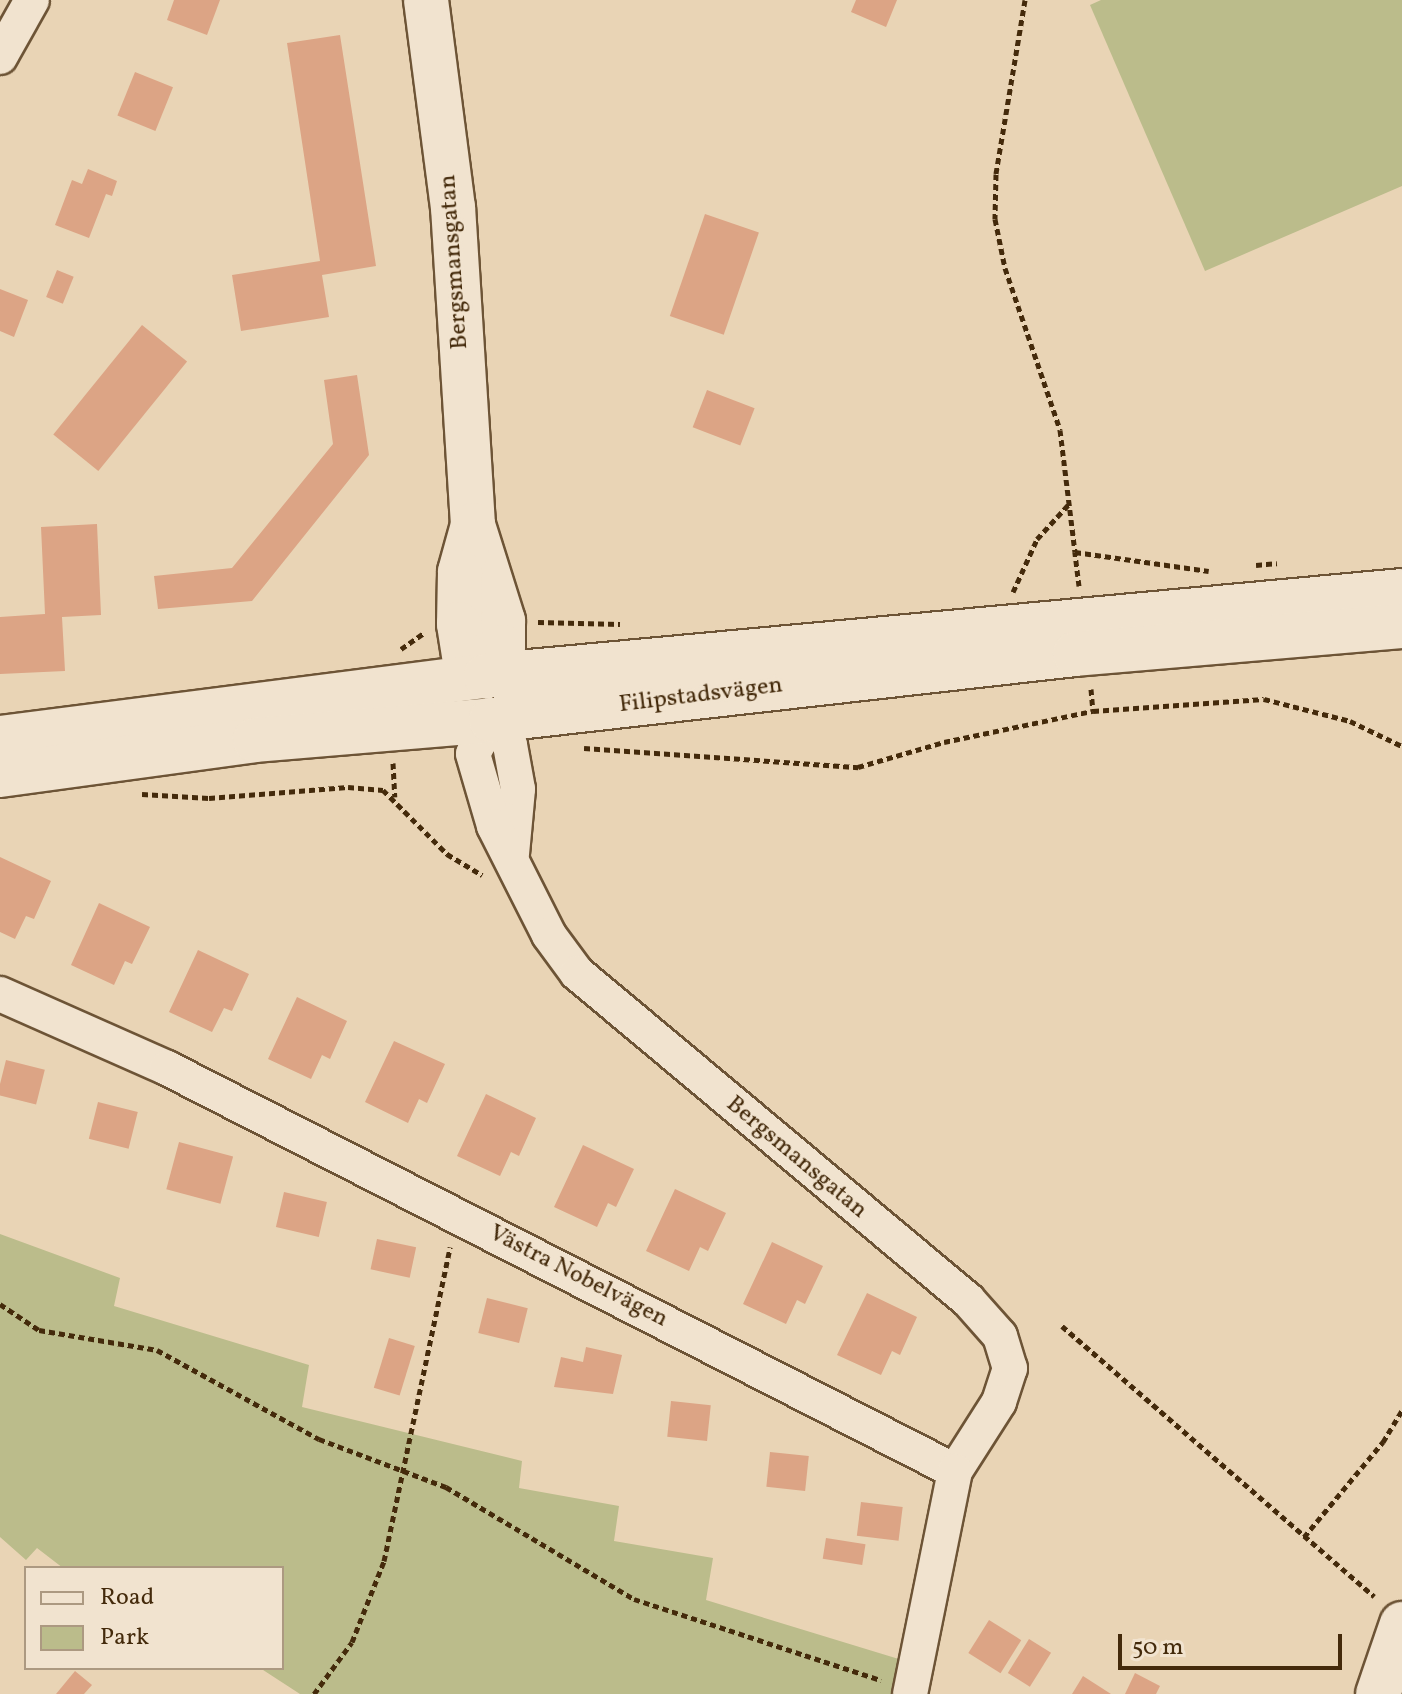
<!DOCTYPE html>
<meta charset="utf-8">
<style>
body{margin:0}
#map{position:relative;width:1402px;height:1694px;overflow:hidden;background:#e9d4b5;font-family:Vollkorn,serif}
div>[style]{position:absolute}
.green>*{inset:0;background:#bbbc8b}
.building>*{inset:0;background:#dca485;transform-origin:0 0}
.path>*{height:5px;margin-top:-2.5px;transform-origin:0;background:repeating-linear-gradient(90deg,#442a0b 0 6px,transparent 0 10px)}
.roads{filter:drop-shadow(2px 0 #6d5436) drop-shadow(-2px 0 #6d5436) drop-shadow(0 2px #6d5436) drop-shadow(0 -2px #6d5436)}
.street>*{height:34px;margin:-17px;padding:0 17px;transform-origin:17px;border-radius:17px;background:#f1e3cf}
.secondary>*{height:44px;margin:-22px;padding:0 22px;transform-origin:22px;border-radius:22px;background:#f1e3cf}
span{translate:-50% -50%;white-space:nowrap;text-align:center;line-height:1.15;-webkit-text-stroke:6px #f1e3cf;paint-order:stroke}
.street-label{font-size:24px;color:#442a0b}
.legend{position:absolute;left:24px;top:1566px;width:260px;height:104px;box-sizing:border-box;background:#f1e3cf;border:2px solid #ac9981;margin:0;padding:10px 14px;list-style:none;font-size:24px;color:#442a0b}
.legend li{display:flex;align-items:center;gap:16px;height:40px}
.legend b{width:40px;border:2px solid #ac9981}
.scale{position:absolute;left:1118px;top:1634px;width:224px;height:36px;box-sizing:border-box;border:4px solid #442a0b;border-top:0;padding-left:10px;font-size:24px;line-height:28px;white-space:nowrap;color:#442a0b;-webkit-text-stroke:6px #f1e3cf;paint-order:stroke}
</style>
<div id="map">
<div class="green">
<div style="clip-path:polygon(1101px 0,1402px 0,1402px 186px,1205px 271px,1090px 5px)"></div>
<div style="clip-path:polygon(0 1234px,120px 1278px,114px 1306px,309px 1365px,302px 1407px,522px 1461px,519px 1488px,619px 1506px,614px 1541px,713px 1558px,706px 1600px,902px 1660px,892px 1694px,300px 1694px,260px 1668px,282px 1668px,282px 1568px,63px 1568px,37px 1548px,26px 1560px,0 1537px)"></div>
</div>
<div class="building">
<div style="clip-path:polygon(174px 0,220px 0,207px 35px,167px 20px)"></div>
<div style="clip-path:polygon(856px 0,897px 0,886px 27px,851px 12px)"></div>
<div style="clip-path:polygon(340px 35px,376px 266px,322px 275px,329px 317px,241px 331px,232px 275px,320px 261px,287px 43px)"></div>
<div style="left:135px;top:72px;width:41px;height:47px;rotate:22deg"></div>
<div style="clip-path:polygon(88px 169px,117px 181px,112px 196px,106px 194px,89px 238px,55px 225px,72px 180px,82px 184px)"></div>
<div style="left:705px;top:214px;width:57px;height:108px;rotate:19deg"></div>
<div style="left:57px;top:270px;width:18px;height:29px;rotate:22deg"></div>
<div style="clip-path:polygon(0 289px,28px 300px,14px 337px,0 331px)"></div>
<div style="left:142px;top:325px;width:58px;height:141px;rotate:39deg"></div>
<div style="clip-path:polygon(357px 375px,369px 455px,252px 601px,158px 609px,154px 576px,232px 568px,333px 444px,324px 380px)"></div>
<div style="left:707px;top:390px;width:51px;height:40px;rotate:21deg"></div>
<div style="clip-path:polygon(97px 524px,101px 615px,62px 617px,65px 671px,0 674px,0 617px,45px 614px,41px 527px)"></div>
<div style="clip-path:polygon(0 857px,51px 881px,34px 919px,26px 916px,15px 939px,0 932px)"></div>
<div style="clip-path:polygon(99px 903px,150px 927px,132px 964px,125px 961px,114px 985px,71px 965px)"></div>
<div style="clip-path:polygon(198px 950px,249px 974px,232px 1011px,224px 1008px,212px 1032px,169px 1012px)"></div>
<div style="clip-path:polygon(297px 997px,347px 1021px,330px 1059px,322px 1055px,311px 1079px,268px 1059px)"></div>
<div style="clip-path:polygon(394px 1041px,445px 1064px,427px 1103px,419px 1099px,408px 1123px,365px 1102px)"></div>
<div style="left:6px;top:1060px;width:40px;height:36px;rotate:14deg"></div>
<div style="clip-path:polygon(486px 1094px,536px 1118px,519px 1156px,511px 1152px,500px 1176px,457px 1156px)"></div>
<div style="left:98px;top:1102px;width:41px;height:38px;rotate:14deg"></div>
<div style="left:179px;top:1142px;width:56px;height:49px;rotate:15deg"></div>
<div style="clip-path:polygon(583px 1145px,634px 1169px,616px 1207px,608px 1203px,597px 1227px,554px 1207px)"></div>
<div style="clip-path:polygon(675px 1189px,726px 1213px,708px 1251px,700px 1247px,689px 1271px,646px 1251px)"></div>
<div style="left:284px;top:1192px;width:44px;height:36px;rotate:13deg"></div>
<div style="left:377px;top:1239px;width:40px;height:31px;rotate:12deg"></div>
<div style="clip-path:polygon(772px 1242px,823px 1266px,805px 1304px,797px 1300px,786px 1324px,743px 1304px)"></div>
<div style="clip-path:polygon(867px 1293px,917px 1317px,900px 1355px,892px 1351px,881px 1375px,837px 1355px)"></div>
<div style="left:487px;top:1298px;width:42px;height:36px;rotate:14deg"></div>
<div style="left:389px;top:1338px;width:27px;height:52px;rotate:17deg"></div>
<div style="clip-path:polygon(586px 1347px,622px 1355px,613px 1394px,554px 1387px,561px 1357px,583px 1362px)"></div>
<div style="left:671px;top:1401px;width:40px;height:36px;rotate:6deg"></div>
<div style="left:770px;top:1452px;width:39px;height:35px;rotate:6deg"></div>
<div style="left:861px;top:1502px;width:42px;height:34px;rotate:7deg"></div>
<div style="left:826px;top:1538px;width:40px;height:21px;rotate:9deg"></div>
<div style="left:989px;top:1620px;width:38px;height:39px;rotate:32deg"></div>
<div style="left:1029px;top:1639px;width:26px;height:40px;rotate:32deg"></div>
<div style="clip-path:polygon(75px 1671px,92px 1685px,84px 1694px,56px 1694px)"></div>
<div style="clip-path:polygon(1135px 1673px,1160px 1686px,1156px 1694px,1125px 1694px)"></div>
<div style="clip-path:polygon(1083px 1676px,1111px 1694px,1072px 1694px)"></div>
</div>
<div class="path">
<div style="left:1025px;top:0;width:176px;rotate:99.5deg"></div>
<div style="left:996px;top:174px;width:45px;rotate:91.3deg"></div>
<div style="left:995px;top:219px;width:50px;rotate:78.5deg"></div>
<div style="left:1005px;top:268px;width:171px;rotate:71.2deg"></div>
<div style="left:1060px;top:430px;width:123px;rotate:83deg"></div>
<div style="left:1256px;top:565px;width:21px;rotate:-5deg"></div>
<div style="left:1079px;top:586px;width:34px;rotate:-97deg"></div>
<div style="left:1075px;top:552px;width:135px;rotate:8.1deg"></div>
<div style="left:1013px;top:592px;width:58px;rotate:-65.6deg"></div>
<div style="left:1037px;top:539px;width:47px;rotate:-47.6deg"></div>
<div style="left:538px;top:622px;width:82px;rotate:1.4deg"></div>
<div style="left:401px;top:649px;width:29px;rotate:-35deg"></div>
<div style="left:1091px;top:689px;width:22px;rotate:85deg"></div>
<div style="left:584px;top:748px;width:275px;rotate:4deg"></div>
<div style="left:858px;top:767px;width:90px;rotate:-16.2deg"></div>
<div style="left:944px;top:742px;width:152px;rotate:-11.8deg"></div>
<div style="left:1093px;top:711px;width:171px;rotate:-4deg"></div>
<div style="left:1264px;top:699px;width:89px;rotate:14.3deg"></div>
<div style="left:1350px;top:721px;width:58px;rotate:25.7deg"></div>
<div style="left:393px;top:763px;width:34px;rotate:87deg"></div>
<div style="left:142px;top:794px;width:67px;rotate:3.4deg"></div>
<div style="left:209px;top:798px;width:139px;rotate:-4.5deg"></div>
<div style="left:348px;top:787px;width:35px;rotate:5deg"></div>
<div style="left:383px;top:790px;width:91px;rotate:45deg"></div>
<div style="left:447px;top:854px;width:41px;rotate:31deg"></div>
<div style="left:0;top:1304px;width:47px;rotate:33.7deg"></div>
<div style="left:39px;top:1330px;width:120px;rotate:9.6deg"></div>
<div style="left:157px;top:1350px;width:185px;rotate:28.8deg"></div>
<div style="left:319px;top:1439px;width:136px;rotate:20.7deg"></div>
<div style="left:446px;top:1487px;width:219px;rotate:30.8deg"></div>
<div style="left:634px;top:1599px;width:260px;rotate:18.2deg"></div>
<div style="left:1062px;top:1326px;width:413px;rotate:40.9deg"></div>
<div style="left:1304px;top:1537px;width:124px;rotate:-50.3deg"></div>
<div style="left:1383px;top:1442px;width:37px;rotate:-59deg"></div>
<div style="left:314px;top:1694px;width:64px;rotate:-53.8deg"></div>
<div style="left:352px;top:1642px;width:87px;rotate:-68.4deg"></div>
<div style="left:384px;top:1561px;width:321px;rotate:-78.1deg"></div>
</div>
<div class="roads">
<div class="street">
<div style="left:0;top:57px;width:65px;rotate:-60.7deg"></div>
<div style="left:512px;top:854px;width:65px;rotate:-84.7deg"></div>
<div style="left:518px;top:789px;width:45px;rotate:-100.3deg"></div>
<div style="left:510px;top:745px;width:31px;rotate:-127deg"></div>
<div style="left:491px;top:720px;width:38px;rotate:118deg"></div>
<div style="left:473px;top:754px;width:75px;rotate:73.7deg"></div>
<div style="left:494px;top:826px;width:122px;rotate:63.2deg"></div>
<div style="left:549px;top:935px;width:47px;rotate:53.6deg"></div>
<div style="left:577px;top:973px;width:510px;rotate:39.91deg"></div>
<div style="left:968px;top:1300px;width:48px;rotate:48.4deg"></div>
<div style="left:1000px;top:1336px;width:34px;rotate:73deg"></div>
<div style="left:1010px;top:1368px;width:36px;rotate:108deg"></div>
<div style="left:999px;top:1402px;width:82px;rotate:122.5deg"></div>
<div style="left:0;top:994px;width:183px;rotate:23.9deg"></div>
<div style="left:167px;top:1068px;width:885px;rotate:27.09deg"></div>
<div style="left:955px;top:1471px;width:227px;rotate:101.4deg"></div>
</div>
<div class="secondary">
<div style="left:426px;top:0;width:209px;rotate:82.6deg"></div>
<div style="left:453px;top:207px;width:319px;rotate:86.4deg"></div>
<div style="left:473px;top:525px;width:101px;rotate:72.6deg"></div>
<div style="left:503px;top:621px;width:26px;rotate:90deg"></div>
<div style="left:503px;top:647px;width:34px;rotate:120deg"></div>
<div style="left:473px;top:525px;width:49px;rotate:105.5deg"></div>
<div style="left:460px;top:572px;width:52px;rotate:91.1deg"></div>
<div style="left:459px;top:624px;width:30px;rotate:81deg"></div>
<div style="left:464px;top:654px;width:31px;rotate:45deg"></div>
<div style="left:0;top:738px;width:490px;rotate:-7.3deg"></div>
<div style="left:486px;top:676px;width:920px;rotate:-5.3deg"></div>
<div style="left:0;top:775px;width:257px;rotate:-7.8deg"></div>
<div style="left:255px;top:740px;width:237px;rotate:-4.8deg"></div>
<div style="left:491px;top:720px;width:588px;rotate:-6.45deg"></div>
<div style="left:1075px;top:654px;width:328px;rotate:-4.9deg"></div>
<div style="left:1378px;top:1694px;width:74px;rotate:-71.1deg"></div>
</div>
</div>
<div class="street-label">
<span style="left:455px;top:262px;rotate:-94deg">Bergsmansgatan</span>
<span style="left:701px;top:696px;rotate:-7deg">Filipstadsvägen</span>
<span style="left:796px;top:1158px;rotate:40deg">Bergsmansgatan</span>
<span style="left:578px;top:1277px;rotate:27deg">Västra Nobelvägen</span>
</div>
<ul class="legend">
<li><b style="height:10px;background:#f1e3cf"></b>Road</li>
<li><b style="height:22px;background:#bbbc8b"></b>Park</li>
</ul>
<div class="scale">50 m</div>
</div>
